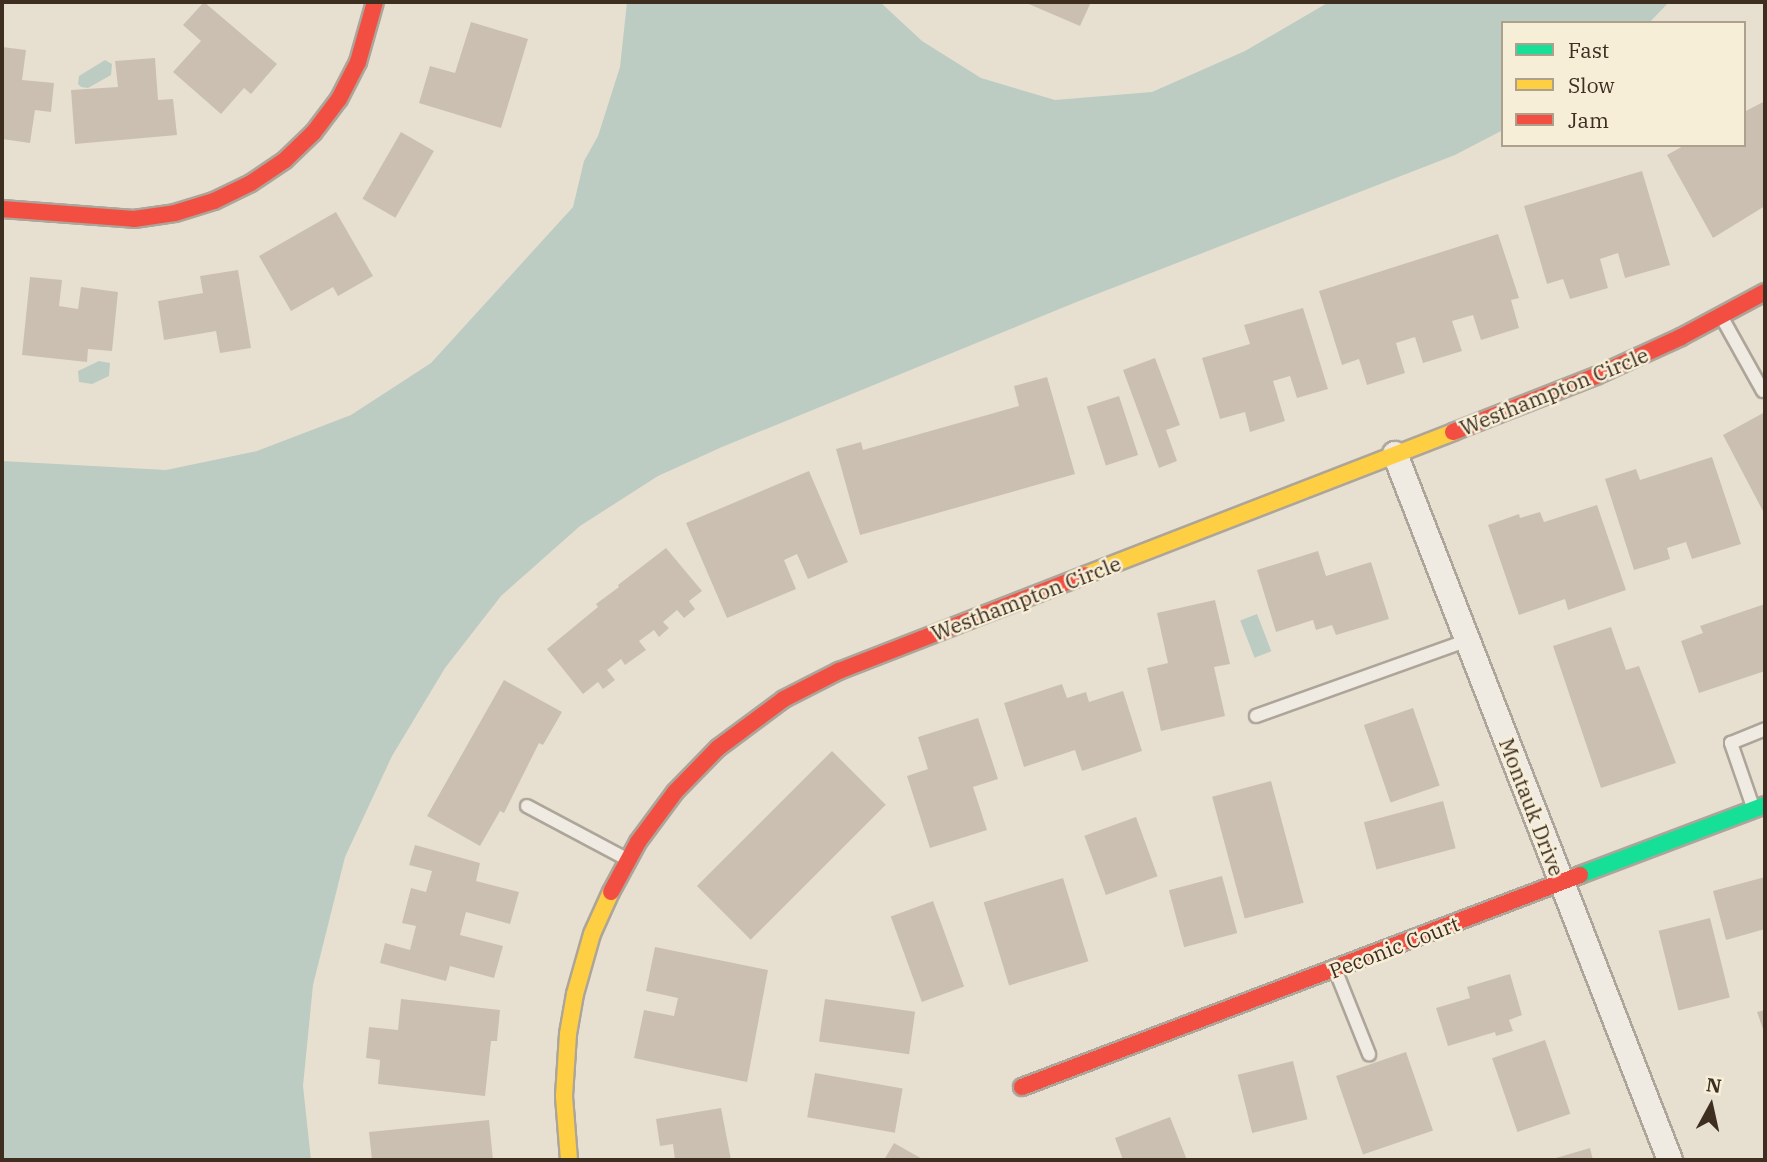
<!DOCTYPE html>
<style>
body{margin:0}
#map{position:relative;width:1767px;height:1162px;overflow:hidden;background:#e7e0d1;font-family:"IBM Plex Serif",serif}
div>[style]{position:absolute}
.water>*{inset:0;background:#bcccc2;transform-origin:0 0}
.building>*{inset:0;background:#cbbfb2;transform-origin:0 0}
.roads{filter:drop-shadow(2px 0 #ada599) drop-shadow(-2px 0 #ada599) drop-shadow(0 2px #ada599) drop-shadow(0 -2px #ada599)}
.lane>*{height:12px;margin:-6px;padding:0 6px;transform-origin:6px;border-radius:6px;background:#efebe3}
.street>*{height:24px;margin:-12px;padding:0 12px;transform-origin:12px;border-radius:12px;background:#efebe3}
.fast>*{height:16px;margin:-8px;padding:0 8px;transform-origin:8px;border-radius:8px;background:#16e098}
.slow>*{height:16px;margin:-8px;padding:0 8px;transform-origin:8px;border-radius:8px;background:#ffcf43}
.jam>*{height:16px;margin:-8px;padding:0 8px;transform-origin:8px;border-radius:8px;background:#f24e42}
span{translate:-50% -50%;white-space:nowrap;text-align:center;line-height:1.15;-webkit-text-stroke:5px #f7eed8;paint-order:stroke}
.street-label{font-size:21px;color:#3d2e20}
.frame{position:absolute;inset:0;border:4px solid #3d2e20;pointer-events:none}
.legend{position:absolute;left:1501px;top:21px;width:245px;height:126px;box-sizing:border-box;background:#f7eed8;border:2px solid #ada18e;margin:0;padding:9px 12px;list-style:none;font-size:21px;color:#3d2e20}
.legend li{display:flex;align-items:center;gap:14px;height:35px}
.legend b{width:35px;border:2px solid #ada18e}
.north{position:absolute;left:1676px;top:1071px;width:70px;height:70px;-webkit-text-stroke:5px #f7eed8;paint-order:stroke;rotate:8deg;font-size:19px;font-weight:700;line-height:28px;text-align:center;color:#3d2e20}
.north::after{content:'';display:block;margin:auto;width:24px;height:32px;background:#3d2e20;clip-path:polygon(50% 0,100% 100%,50% 72%,0 100%)}
</style>
<div id="map">
<div class="water">
<div style="clip-path:polygon(627px 2px,880px 2px,922px 41px,981px 78px,1055px 100px,1152px 92px,1245px 51px,1329px 2px,1669px 2px,1649px 23px,1503px 23px,1503px 130px,1455px 155px,1079px 301px,722px 447px,658px 476px,580px 526px,501px 596px,445px 668px,392px 756px,345px 857px,313px 985px,303px 1086px,311px 1160px,2px 1160px,2px 461px,166px 470px,257px 451px,351px 415px,431px 363px,573px 207px,584px 161px,598px 136px,620px 67px)"></div>
<div style="clip-path:polygon(105px 60px,112px 64px,111px 75px,88px 88px,81px 87px,78px 84px,79px 76px)"></div>
<div style="clip-path:polygon(99px 361px,110px 363px,109px 376px,92px 384px,79px 382px,78px 371px)"></div>
<div style="left:1257px;top:614px;width:40px;height:18px;rotate:69deg"></div>
</div>
<div class="building">
<div style="clip-path:polygon(204px 2px,277px 64px,251px 94px,244px 88px,221px 114px,173px 72px,201px 41px,183px 25px)"></div>
<div style="clip-path:polygon(1024px 2px,1091px 2px,1080px 26px)"></div>
<div style="clip-path:polygon(471px 22px,528px 39px,501px 128px,419px 103px,430px 66px,455px 73px)"></div>
<div style="clip-path:polygon(2px 47px,26px 50px,22px 80px,54px 83px,51px 112px,35px 110px,30px 143px,2px 139px)"></div>
<div style="clip-path:polygon(155px 58px,158px 100px,173px 99px,177px 135px,75px 144px,71px 90px,118px 87px,115px 61px)"></div>
<div style="clip-path:polygon(1765px 101px,1765px 206px,1713px 238px,1667px 155px,1685px 145px,1744px 145px,1744px 112px)"></div>
<div style="left:401px;top:132px;width:38px;height:77px;rotate:30deg"></div>
<div style="clip-path:polygon(1642px 171px,1670px 265px,1625px 278px,1618px 253px,1600px 259px,1608px 288px,1570px 299px,1563px 279px,1547px 284px,1524px 206px)"></div>
<div style="clip-path:polygon(336px 212px,373px 276px,338px 296px,333px 287px,291px 311px,259px 256px)"></div>
<div style="clip-path:polygon(1498px 234px,1519px 298px,1511px 300px,1519px 328px,1481px 340px,1473px 315px,1452px 321px,1462px 351px,1423px 363px,1415px 337px,1396px 343px,1405px 373px,1367px 385px,1359px 359px,1342px 365px,1319px 291px)"></div>
<div style="clip-path:polygon(238px 270px,251px 348px,220px 353px,216px 331px,164px 340px,158px 301px,203px 293px,200px 276px)"></div>
<div style="clip-path:polygon(30px 277px,62px 280px,59px 306px,78px 309px,81px 287px,118px 292px,112px 351px,88px 349px,87px 362px,22px 355px)"></div>
<div style="clip-path:polygon(1303px 308px,1328px 389px,1297px 398px,1290px 376px,1273px 381px,1285px 421px,1250px 432px,1245px 412px,1220px 419px,1202px 358px,1250px 344px,1244px 325px)"></div>
<div style="clip-path:polygon(1155px 358px,1180px 425px,1166px 430px,1177px 461px,1159px 468px,1123px 370px)"></div>
<div style="clip-path:polygon(1047px 377px,1075px 474px,860px 535px,836px 449px,861px 442px,863px 450px,1019px 406px,1014px 386px)"></div>
<div style="left:1119px;top:396px;width:62px;height:34px;rotate:72deg"></div>
<div style="clip-path:polygon(1765px 412px,1765px 515px,1723px 435px)"></div>
<div style="clip-path:polygon(1712px 457px,1741px 544px,1692px 559px,1686px 542px,1667px 548px,1670px 559px,1634px 570px,1605px 479px,1636px 469px,1640px 480px)"></div>
<div style="clip-path:polygon(809px 471px,848px 562px,808px 579px,797px 554px,784px 560px,796px 589px,727px 618px,686px 523px)"></div>
<div style="clip-path:polygon(1597px 505px,1626px 590px,1568px 610px,1565px 599px,1519px 615px,1488px 525px,1519px 514px,1520px 518px,1540px 512px,1544px 522px)"></div>
<div style="clip-path:polygon(666px 548px,702px 591px,689px 601px,695px 609px,684px 618px,677px 610px,663px 622px,669px 628px,659px 637px,654px 630px,639px 641px,646px 650px,625px 665px,621px 659px,607px 670px,615px 680px,603px 689px,598px 682px,583px 694px,547px 649px,598px 607px,596px 604px,619px 587px,618px 585px)"></div>
<div style="clip-path:polygon(1318px 551px,1326px 576px,1371px 562px,1389px 619px,1336px 635px,1332px 625px,1316px 630px,1313px 620px,1276px 632px,1257px 570px)"></div>
<div style="clip-path:polygon(1215px 600px,1230px 664px,1214px 667px,1225px 716px,1161px 731px,1147px 668px,1168px 663px,1157px 613px)"></div>
<div style="clip-path:polygon(1765px 604px,1765px 671px,1699px 693px,1681px 641px,1703px 633px,1700px 626px)"></div>
<div style="clip-path:polygon(1611px 627px,1626px 670px,1639px 666px,1676px 763px,1601px 788px,1553px 646px)"></div>
<div style="clip-path:polygon(504px 680px,562px 712px,543px 745px,539px 743px,504px 813px,500px 811px,480px 846px,427px 816px)"></div>
<div style="clip-path:polygon(1062px 684px,1067px 698px,1086px 692px,1089px 702px,1123px 691px,1142px 751px,1082px 771px,1075px 750px,1024px 767px,1004px 703px)"></div>
<div style="left:1413px;top:708px;width:82px;height:52px;rotate:71deg"></div>
<div style="clip-path:polygon(978px 718px,998px 779px,973px 787px,987px 830px,930px 848px,907px 776px,928px 769px,918px 737px)"></div>
<div style="left:832px;top:751px;width:76px;height:191px;rotate:45deg"></div>
<div style="left:1271px;top:781px;width:126px;height:61px;rotate:75deg"></div>
<div style="left:1443px;top:801px;width:49px;height:82px;rotate:75deg"></div>
<div style="left:1136px;top:817px;width:63px;height:55px;rotate:70deg"></div>
<div style="clip-path:polygon(415px 845px,480px 863px,476px 881px,519px 892px,510px 924px,466px 912px,460px 935px,503px 946px,494px 978px,450px 966px,446px 981px,380px 963px,385px 943px,410px 950px,416px 926px,402px 923px,411px 888px,426px 892px,432px 871px,409px 865px)"></div>
<div style="left:1222px;top:876px;width:59px;height:55px;rotate:75deg"></div>
<div style="clip-path:polygon(1765px 877px,1765px 929px,1726px 940px,1713px 891px)"></div>
<div style="left:1063px;top:878px;width:87px;height:83px;rotate:73deg"></div>
<div style="left:933px;top:901px;width:91px;height:45px;rotate:70deg"></div>
<div style="left:1710px;top:918px;width:82px;height:53px;rotate:76deg"></div>
<div style="clip-path:polygon(655px 947px,768px 970px,747px 1082px,634px 1058px,644px 1010px,674px 1016px,678px 998px,646px 991px)"></div>
<div style="clip-path:polygon(1510px 974px,1522px 1015px,1509px 1020px,1513px 1031px,1496px 1036px,1495px 1032px,1448px 1046px,1436px 1008px,1470px 998px,1467px 987px)"></div>
<div style="clip-path:polygon(401px 999px,500px 1010px,497px 1041px,491px 1041px,485px 1096px,378px 1084px,380px 1060px,366px 1058px,369px 1027px,398px 1030px)"></div>
<div style="left:825px;top:999px;width:91px;height:43px;rotate:8deg"></div>
<div style="clip-path:polygon(1765px 1010px,1765px 1035px,1757px 1012px)"></div>
<div style="left:1545px;top:1040px;width:78px;height:56px;rotate:71deg"></div>
<div style="left:1406px;top:1052px;width:83px;height:74px;rotate:71deg"></div>
<div style="left:1293px;top:1061px;width:60px;height:57px;rotate:76deg"></div>
<div style="left:815px;top:1073px;width:89px;height:45px;rotate:10deg"></div>
<div style="clip-path:polygon(721px 1108px,731px 1160px,675px 1160px,673px 1144px,660px 1146px,656px 1119px)"></div>
<div style="clip-path:polygon(1170px 1117px,1187px 1160px,1123px 1160px,1115px 1138px)"></div>
<div style="clip-path:polygon(489px 1120px,493px 1160px,372px 1160px,369px 1132px)"></div>
<div style="clip-path:polygon(894px 1143px,924px 1160px,884px 1160px)"></div>
<div style="clip-path:polygon(1590px 1148px,1593px 1160px,1557px 1160px,1556px 1158px)"></div>
</div>
<div class="roads">
<div class="lane">
<div style="left:1721px;top:316px;width:86px;rotate:60.8deg"></div>
<div style="left:1256px;top:716px;width:225px;rotate:-19.7deg"></div>
<div style="left:527px;top:806px;width:111px;rotate:28deg"></div>
<div style="left:1753px;top:807px;width:68px;rotate:-109deg"></div>
<div style="left:1731px;top:743px;width:37px;rotate:-22deg"></div>
<div style="left:1335px;top:969px;width:92px;rotate:68.2deg"></div>
</div>
<div class="street">
<div style="left:1395px;top:454px;width:758px;rotate:68.72deg"></div>
</div>
<div class="fast">
<div style="left:1580px;top:875px;width:198px;rotate:-20.7deg"></div>
</div>
<div class="slow">
<div style="left:1085px;top:575px;width:395px;rotate:-21.2deg"></div>
<div style="left:569px;top:1160px;width:64px;rotate:-94.5deg"></div>
<div style="left:564px;top:1096px;width:62px;rotate:-86.3deg"></div>
<div style="left:568px;top:1034px;width:41px;rotate:-80.1deg"></div>
<div style="left:575px;top:994px;width:62px;rotate:-74.2deg"></div>
<div style="left:592px;top:934px;width:46px;rotate:-65.7deg"></div>
</div>
<div class="jam">
<div style="left:2px;top:209px;width:132px;rotate:4.3deg"></div>
<div style="left:134px;top:219px;width:41px;rotate:-8.3deg"></div>
<div style="left:175px;top:213px;width:41px;rotate:-17.1deg"></div>
<div style="left:214px;top:201px;width:41px;rotate:-25.9deg"></div>
<div style="left:251px;top:183px;width:41px;rotate:-34.1deg"></div>
<div style="left:285px;top:160px;width:40px;rotate:-44deg"></div>
<div style="left:314px;top:132px;width:41px;rotate:-52.9deg"></div>
<div style="left:339px;top:99px;width:42px;rotate:-62.8deg"></div>
<div style="left:358px;top:62px;width:62px;rotate:-74.2deg"></div>
<div style="left:1453px;top:432px;width:154px;rotate:-21.4deg"></div>
<div style="left:1596px;top:376px;width:94px;rotate:-24.6deg"></div>
<div style="left:1681px;top:337px;width:95px;rotate:-28.2deg"></div>
<div style="left:611px;top:892px;width:57px;rotate:-61.6deg"></div>
<div style="left:638px;top:842px;width:62px;rotate:-53.5deg"></div>
<div style="left:675px;top:792px;width:62px;rotate:-45.7deg"></div>
<div style="left:718px;top:748px;width:82px;rotate:-36.6deg"></div>
<div style="left:784px;top:699px;width:62px;rotate:-27deg"></div>
<div style="left:839px;top:671px;width:264px;rotate:-21.3deg"></div>
<div style="left:1022px;top:1087px;width:597px;rotate:-20.8deg"></div>
</div>
</div>
<div class="street-label">
<span style="left:1554px;top:391px;rotate:-22deg">Westhampton Circle</span>
<span style="left:1026px;top:598px;rotate:-21deg">Westhampton Circle</span>
<span style="left:1532px;top:807px;rotate:69deg">Montauk Drive</span>
<span style="left:1394px;top:947px;rotate:-21deg">Peconic Court</span>
</div>
<div class="frame"></div>
<ul class="legend">
<li><b style="height:9px;background:#16e098"></b>Fast</li>
<li><b style="height:9px;background:#ffcf43"></b>Slow</li>
<li><b style="height:9px;background:#f24e42"></b>Jam</li>
</ul>
<div class="north">N</div>
</div>
